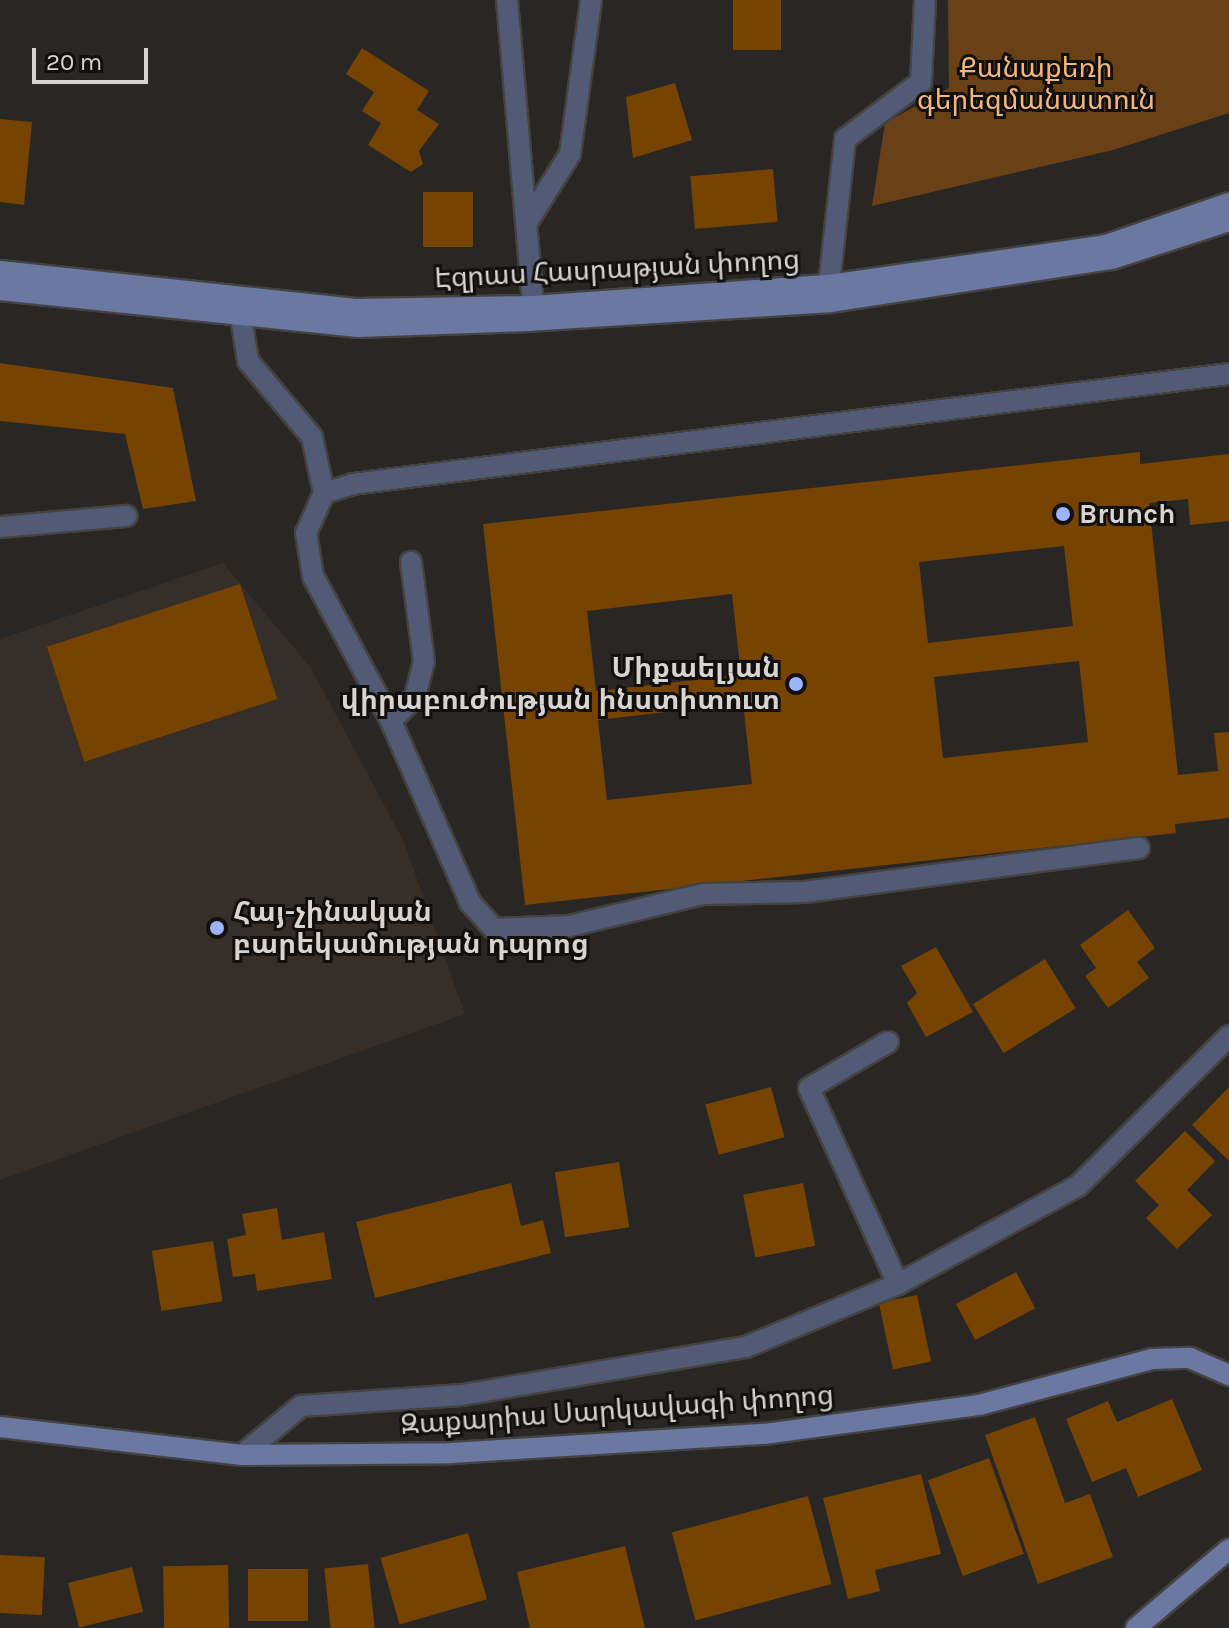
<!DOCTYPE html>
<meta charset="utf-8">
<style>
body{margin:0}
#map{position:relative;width:1229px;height:1628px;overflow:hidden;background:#292725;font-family:Karla,"Noto Sans Armenian",sans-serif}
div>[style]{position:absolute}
.built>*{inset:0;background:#362e28}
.green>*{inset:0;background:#6a4117}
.building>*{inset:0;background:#774300;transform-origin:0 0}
.roads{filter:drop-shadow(2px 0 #454341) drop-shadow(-2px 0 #454341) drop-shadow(0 2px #454341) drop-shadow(0 -2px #454341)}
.lane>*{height:20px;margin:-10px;padding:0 10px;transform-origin:10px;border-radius:10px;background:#525b76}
.street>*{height:20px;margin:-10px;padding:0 10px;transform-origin:10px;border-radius:10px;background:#525b76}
.secondary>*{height:20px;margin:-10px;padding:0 10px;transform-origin:10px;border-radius:10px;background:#6a78a2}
.dots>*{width:22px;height:22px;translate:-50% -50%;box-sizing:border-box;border:4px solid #11100f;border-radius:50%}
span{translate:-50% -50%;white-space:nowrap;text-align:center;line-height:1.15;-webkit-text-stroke:6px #11100f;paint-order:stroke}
.park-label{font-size:28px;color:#f5b67d}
.street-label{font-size:28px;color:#d7d5d4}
.poi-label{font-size:28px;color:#d7d5d4;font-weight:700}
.left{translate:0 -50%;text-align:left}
.right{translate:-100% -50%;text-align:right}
.scale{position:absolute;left:32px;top:48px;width:116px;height:36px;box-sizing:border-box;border:4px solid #d7d5d4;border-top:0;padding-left:10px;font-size:24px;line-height:28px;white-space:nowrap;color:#d7d5d4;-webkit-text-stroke:6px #11100f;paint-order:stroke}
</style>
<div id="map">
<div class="built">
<div style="clip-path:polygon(223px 563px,311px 668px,404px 842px,465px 1014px,0 1180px,0 639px)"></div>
</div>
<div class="green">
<div style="clip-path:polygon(948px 0,1229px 0,1229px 113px,1113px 150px,872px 206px,885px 123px,949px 88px)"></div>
</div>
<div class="building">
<div style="left:733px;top:0;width:48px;height:50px"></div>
<div style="clip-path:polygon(362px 48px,429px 91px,417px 110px,439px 124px,419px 151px,423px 164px,411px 172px,368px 145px,381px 123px,362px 111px,374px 92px,346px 74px)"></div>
<div style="clip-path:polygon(675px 83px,692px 140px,633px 158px,626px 97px)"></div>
<div style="clip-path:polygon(0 119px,32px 122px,24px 205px,0 202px)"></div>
<div style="left:773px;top:169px;width:53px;height:83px;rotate:85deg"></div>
<div style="left:473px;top:192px;width:55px;height:50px;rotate:90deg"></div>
<div style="clip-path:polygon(0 363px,173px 388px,196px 501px,143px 509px,125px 434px,0 421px)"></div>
<div style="clip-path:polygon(evenodd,1140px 452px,1140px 464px,1229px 454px,1229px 521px,1190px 525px,1188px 499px,1149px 503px,1178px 775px,1218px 771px,1214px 733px,1229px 732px,1229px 818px,1175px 824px,1176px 833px,525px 905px,483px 524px,1140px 452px,1064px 546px,1073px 626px,928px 643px,919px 562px,1064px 546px,1140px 452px,732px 594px,741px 675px,596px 691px,587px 611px,732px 594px,1140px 452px,1079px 661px,1088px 742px,943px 758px,934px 677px,1079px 661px,1140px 452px,743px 703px,752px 784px,607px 800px,598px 720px,743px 703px)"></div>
<div style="left:240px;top:584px;width:121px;height:203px;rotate:72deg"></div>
<div style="clip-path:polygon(1128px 910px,1155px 948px,1137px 962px,1149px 978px,1108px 1008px,1085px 976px,1096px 968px,1080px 945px)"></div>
<div style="clip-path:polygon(936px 947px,973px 1012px,926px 1037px,907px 1003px,917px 993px,901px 966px)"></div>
<div style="left:1045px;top:959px;width:58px;height:85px;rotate:58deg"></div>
<div style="left:771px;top:1087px;width:52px;height:68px;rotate:75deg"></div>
<div style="clip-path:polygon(1229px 1087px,1229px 1161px,1192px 1125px)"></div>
<div style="clip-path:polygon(1185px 1131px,1215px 1161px,1187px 1190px,1212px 1215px,1177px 1249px,1146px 1218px,1159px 1205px,1135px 1181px)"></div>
<div style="left:619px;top:1162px;width:66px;height:65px;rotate:81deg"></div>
<div style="clip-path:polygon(511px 1183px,521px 1226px,543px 1220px,551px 1253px,375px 1298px,356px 1222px)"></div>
<div style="left:803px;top:1183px;width:64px;height:61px;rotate:79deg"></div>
<div style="clip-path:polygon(277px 1208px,282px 1240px,324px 1232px,332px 1279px,257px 1291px,255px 1274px,233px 1277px,227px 1239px,246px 1235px,242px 1214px)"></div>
<div style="left:213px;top:1241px;width:61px;height:62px;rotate:81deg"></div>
<div style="left:1016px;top:1272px;width:41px;height:68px;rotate:62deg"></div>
<div style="left:917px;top:1295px;width:68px;height:39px;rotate:78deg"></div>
<div style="clip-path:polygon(1172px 1399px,1202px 1470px,1138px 1497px,1126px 1468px,1092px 1482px,1066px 1419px,1108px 1401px,1117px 1422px)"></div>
<div style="clip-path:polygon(1035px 1417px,1065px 1503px,1090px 1494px,1113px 1557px,1038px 1584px,985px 1435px)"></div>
<div style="left:989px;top:1458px;width:102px;height:65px;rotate:70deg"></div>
<div style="clip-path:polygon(921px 1474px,941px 1554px,875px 1570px,880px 1591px,848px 1599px,823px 1498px)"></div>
<div style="left:808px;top:1496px;width:91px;height:141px;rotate:75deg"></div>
<div style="left:468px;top:1533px;width:69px;height:91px;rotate:74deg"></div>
<div style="clip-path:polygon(625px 1546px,645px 1628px,530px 1628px,517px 1572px)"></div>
<div style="left:0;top:1555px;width:45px;height:58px;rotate:3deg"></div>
<div style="left:368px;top:1564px;width:64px;height:44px;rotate:84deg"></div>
<div style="left:228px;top:1565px;width:63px;height:65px;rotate:89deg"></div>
<div style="left:132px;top:1567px;width:46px;height:66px;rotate:76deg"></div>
<div style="left:248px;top:1569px;width:60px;height:52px"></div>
</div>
<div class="roads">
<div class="lane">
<div style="left:528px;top:221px;width:79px;rotate:-57.9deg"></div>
<div style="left:570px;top:154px;width:155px;rotate:-82.2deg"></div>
<div style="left:829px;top:285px;width:147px;rotate:-83.7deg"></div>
<div style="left:845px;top:139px;width:95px;rotate:-36.9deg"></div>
<div style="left:921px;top:82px;width:82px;rotate:-87.2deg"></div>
<div style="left:238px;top:299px;width:63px;rotate:80.8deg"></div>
<div style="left:248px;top:361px;width:99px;rotate:49.9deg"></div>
<div style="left:312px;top:437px;width:57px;rotate:77.9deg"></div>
<div style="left:0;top:527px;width:127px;rotate:-5deg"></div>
<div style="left:391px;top:721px;width:34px;rotate:-45deg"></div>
<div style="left:415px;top:697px;width:36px;rotate:-76deg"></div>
<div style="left:424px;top:662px;width:101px;rotate:-97.4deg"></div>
<div style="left:1139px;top:848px;width:337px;rotate:172.5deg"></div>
<div style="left:805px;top:892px;width:102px;rotate:178.9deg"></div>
<div style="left:703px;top:894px;width:137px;rotate:166.5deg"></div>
<div style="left:570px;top:926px;width:76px;rotate:177.7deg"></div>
<div style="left:494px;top:929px;width:36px;rotate:-132deg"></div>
<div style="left:470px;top:902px;width:197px;rotate:-113.6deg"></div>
<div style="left:391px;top:721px;width:165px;rotate:-118.3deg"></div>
<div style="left:313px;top:576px;width:44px;rotate:-99.2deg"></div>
<div style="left:306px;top:533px;width:44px;rotate:-65.8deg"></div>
<div style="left:324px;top:493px;width:30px;rotate:-17deg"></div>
<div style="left:353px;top:484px;width:883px;rotate:-7.16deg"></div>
<div style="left:888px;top:1042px;width:91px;rotate:149.8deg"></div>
<div style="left:809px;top:1088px;width:215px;rotate:65.6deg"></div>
</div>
<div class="street">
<div style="left:507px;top:0;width:307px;rotate:85.1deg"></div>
<div style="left:242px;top:1455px;width:77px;rotate:-39.7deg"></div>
<div style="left:301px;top:1406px;width:161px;rotate:-3.9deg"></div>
<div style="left:462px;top:1395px;width:288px;rotate:-9.6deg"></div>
<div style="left:746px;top:1347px;width:165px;rotate:-22.5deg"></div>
<div style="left:898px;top:1284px;width:205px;rotate:-28.6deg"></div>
<div style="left:1078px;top:1186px;width:213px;rotate:-44.8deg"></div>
</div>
<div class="secondary">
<div style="left:0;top:271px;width:358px;rotate:6.1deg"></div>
<div style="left:356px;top:309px;width:177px;rotate:-1deg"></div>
<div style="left:533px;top:306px;width:297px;rotate:-4.1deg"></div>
<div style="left:829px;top:285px;width:280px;rotate:-8.2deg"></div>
<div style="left:1106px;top:245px;width:130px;rotate:-18.9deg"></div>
<div style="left:0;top:290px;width:360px;rotate:5.9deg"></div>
<div style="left:358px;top:327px;width:171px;rotate:-2deg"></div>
<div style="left:529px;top:321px;width:302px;rotate:-3.6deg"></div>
<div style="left:830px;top:302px;width:285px;rotate:-8.7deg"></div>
<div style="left:1112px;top:259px;width:123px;rotate:-18deg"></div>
<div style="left:0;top:1427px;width:244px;rotate:6.6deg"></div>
<div style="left:242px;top:1455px;width:209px;rotate:-0.5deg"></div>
<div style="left:451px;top:1453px;width:314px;rotate:-3.5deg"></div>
<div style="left:764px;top:1434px;width:217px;rotate:-7.7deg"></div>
<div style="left:979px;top:1405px;width:179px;rotate:-14.9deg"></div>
<div style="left:1152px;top:1359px;width:38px;rotate:-2deg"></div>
<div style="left:1190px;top:1358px;width:43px;rotate:23.6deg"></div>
<div style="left:1136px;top:1628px;width:122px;rotate:-40.3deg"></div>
</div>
</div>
<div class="dots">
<div style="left:1063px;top:514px;background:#9cb4fd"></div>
<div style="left:796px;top:684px;background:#9cb4fd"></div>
<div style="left:217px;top:928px;background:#9cb4fd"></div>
</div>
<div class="park-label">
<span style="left:1036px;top:84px">Քանաքեռի<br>գերեզմանատուն</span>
</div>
<div class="street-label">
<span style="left:617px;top:269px;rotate:-3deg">Էզրաս Հասրաթյան փողոց</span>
<span style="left:617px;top:1410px;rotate:-4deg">Զաքարիա Սարկավագի փողոց</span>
</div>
<div class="poi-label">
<span class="left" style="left:1079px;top:514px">Brunch</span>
<span class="right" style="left:780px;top:684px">Միքաելյան<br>վիրաբուժության ինստիտուտ</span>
<span class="left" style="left:233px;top:928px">Հայ-չինական<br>բարեկամության դպրոց</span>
</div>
<div class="scale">20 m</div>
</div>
